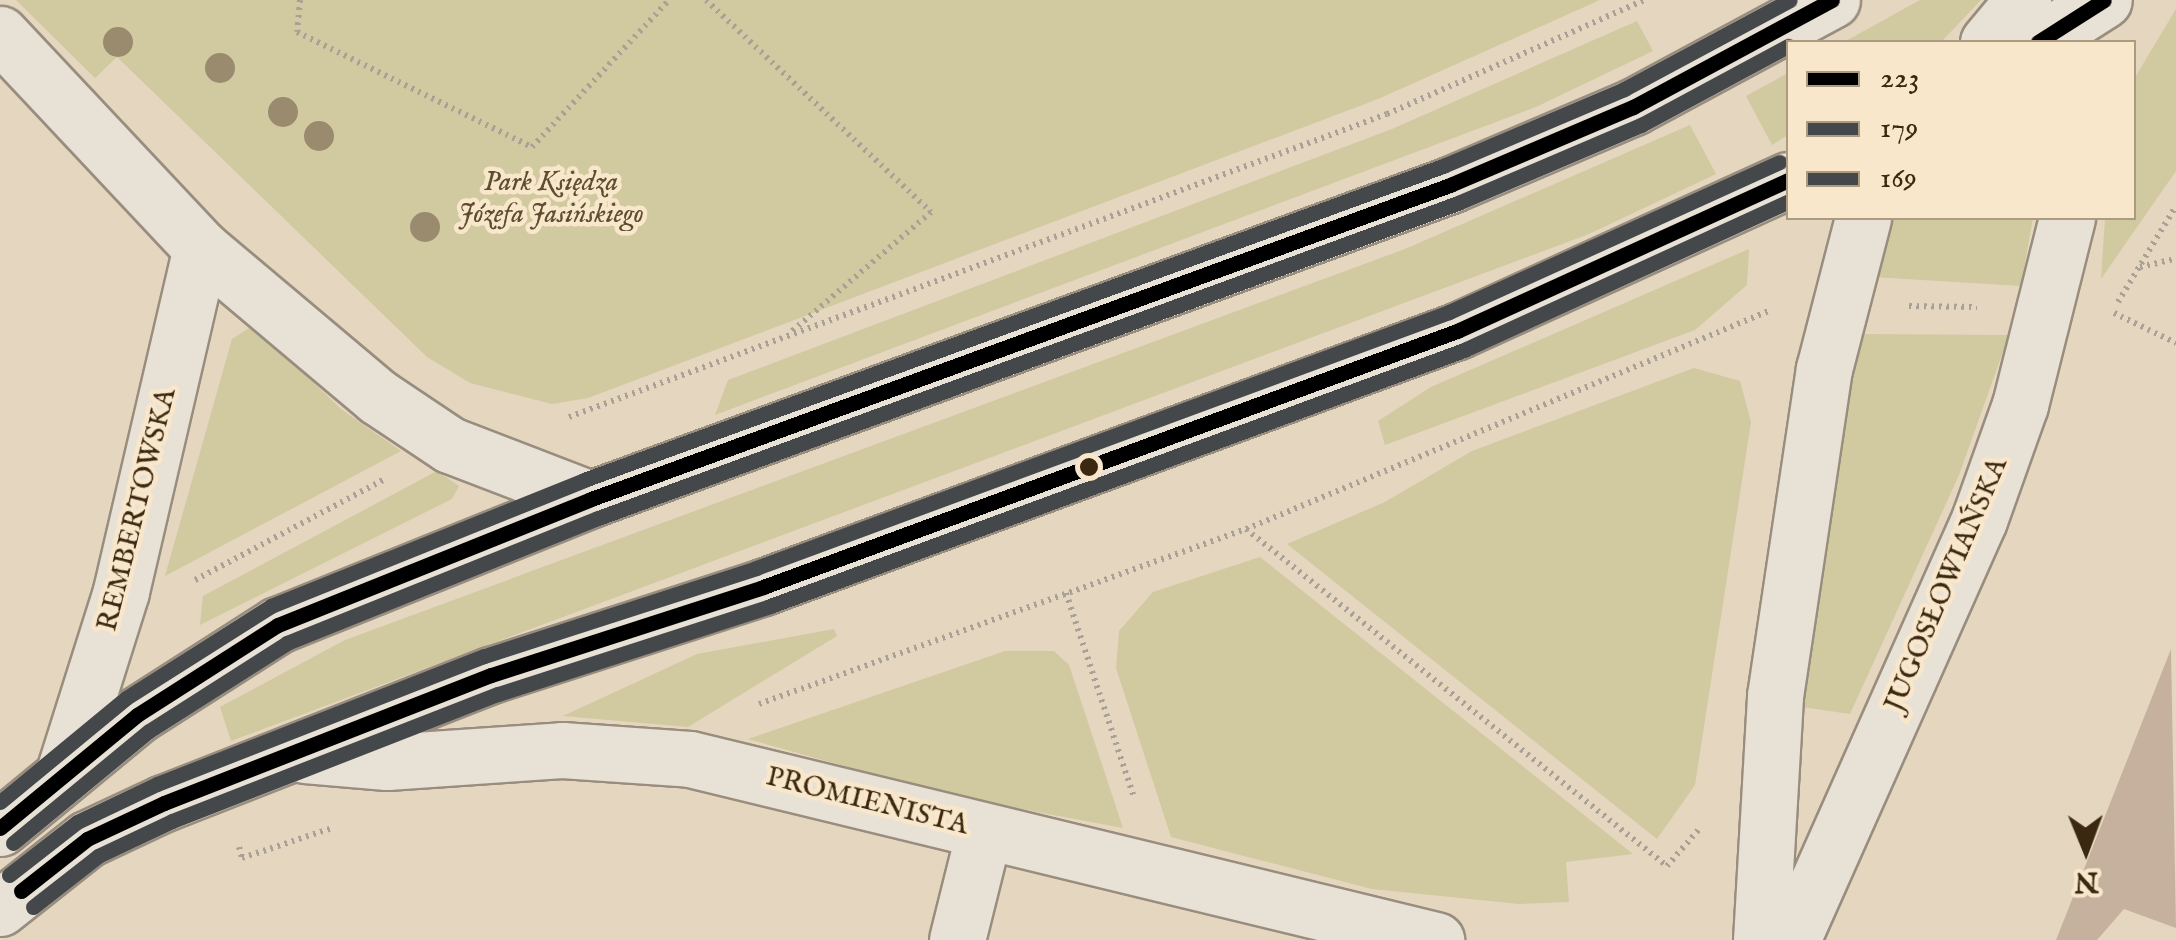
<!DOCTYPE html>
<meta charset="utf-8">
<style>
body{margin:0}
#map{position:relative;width:2176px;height:940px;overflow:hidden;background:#e5d6bf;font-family:"IM FELL English",serif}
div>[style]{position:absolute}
.green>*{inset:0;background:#d1c9a0}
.building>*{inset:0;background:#c6b19e}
.path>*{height:6px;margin-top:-3px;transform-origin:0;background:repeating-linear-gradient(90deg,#aaa196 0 2.5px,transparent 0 7.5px)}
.roads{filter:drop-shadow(2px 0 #998d7e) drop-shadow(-2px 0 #998d7e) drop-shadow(0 2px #998d7e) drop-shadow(0 -2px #998d7e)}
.minor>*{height:55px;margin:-27.5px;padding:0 27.5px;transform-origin:27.5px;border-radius:27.5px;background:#e8e1d6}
.bus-1>*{height:15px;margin:-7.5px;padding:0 7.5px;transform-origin:7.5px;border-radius:7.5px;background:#000}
.bus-2>*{height:15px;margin:-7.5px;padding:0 7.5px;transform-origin:7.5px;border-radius:7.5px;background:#45484a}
.bus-3>*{height:15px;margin:-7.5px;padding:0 7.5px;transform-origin:7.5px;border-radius:7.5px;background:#45484a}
.trees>*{width:30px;height:30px;margin:-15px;border-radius:50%;background:#9a8b6f}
.dots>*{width:28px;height:28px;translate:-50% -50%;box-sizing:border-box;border:5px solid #f8e7cb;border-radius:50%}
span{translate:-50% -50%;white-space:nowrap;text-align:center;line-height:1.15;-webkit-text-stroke:9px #f8e7cb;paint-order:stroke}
.park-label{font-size:28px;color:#5d4e2e;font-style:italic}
.street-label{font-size:28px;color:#3c2811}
.legend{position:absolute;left:1786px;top:40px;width:350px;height:180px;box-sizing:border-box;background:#f8e7cb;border:2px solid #ad9b81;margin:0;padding:12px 18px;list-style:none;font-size:30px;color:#3c2811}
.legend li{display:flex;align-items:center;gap:20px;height:50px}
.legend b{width:50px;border:2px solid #ad9b81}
.north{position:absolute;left:2036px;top:800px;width:100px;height:100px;-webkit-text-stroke:8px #f8e7cb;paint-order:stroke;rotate:179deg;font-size:28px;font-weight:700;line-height:40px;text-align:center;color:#3c2811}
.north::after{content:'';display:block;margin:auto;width:35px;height:45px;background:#3c2811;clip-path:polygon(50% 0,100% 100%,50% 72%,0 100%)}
</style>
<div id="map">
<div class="green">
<div style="clip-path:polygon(16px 0,1600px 0,1378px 99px,588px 398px,552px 404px,470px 383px,427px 357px,117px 57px,95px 78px)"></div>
<div style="clip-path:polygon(1920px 0,1981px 0,1941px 42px,1844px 42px)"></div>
<div style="clip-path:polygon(2176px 9px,2176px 171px,2101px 279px,2105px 218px,2134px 218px,2134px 79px)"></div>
<div style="clip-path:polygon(1637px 21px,1653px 51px,1536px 107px,715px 415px,728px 380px,1392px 129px)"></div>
<div style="clip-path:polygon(1788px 73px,1788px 135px,1772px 145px,1746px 96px)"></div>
<div style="clip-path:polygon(1690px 125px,1716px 174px,1589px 234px,231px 741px,220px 707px,345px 640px,1405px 249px)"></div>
<div style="clip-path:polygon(1894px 218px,2033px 218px,2021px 286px,1873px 277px)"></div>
<div style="clip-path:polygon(1749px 249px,1747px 285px,1695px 330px,1385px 445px,1378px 421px,1431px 387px)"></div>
<div style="clip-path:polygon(254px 325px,341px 409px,401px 451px,165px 576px,232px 339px)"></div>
<div style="clip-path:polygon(1857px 334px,2009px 335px,1959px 475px,1850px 714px,1802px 707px)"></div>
<div style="clip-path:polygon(1694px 368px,1740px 381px,1751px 422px,1695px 785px,1657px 839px,1287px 544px,1385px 502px,1472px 451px)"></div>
<div style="clip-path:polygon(437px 471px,459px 486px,452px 499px,200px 625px,203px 596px)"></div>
<div style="clip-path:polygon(1260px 557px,1633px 854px,1566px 862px,1569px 902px,1519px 904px,1372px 889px,1171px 837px,1116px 668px,1119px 631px,1153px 592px)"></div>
<div style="clip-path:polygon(834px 629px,837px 636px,688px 727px,563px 716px,697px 654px)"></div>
<div style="clip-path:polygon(1005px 651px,1054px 651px,1069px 665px,1123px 828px,951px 796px,748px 739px)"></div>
</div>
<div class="building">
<div style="clip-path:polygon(2171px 649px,2176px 928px,2124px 909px,2097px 940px,2056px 940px)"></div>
</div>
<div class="path">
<div style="left:300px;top:0;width:32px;rotate:95deg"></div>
<div style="left:297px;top:32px;width:262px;rotate:26.1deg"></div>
<div style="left:532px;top:147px;width:201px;rotate:-47deg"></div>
<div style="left:706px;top:0;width:309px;rotate:43.3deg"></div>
<div style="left:931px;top:212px;width:184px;rotate:139.4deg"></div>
<div style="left:2140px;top:267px;width:37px;rotate:-13deg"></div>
<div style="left:2118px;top:302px;width:112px;rotate:-58.9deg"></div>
<div style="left:1909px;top:306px;width:68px;rotate:0.8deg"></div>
<div style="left:2114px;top:313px;width:69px;rotate:25.8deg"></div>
<div style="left:569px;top:417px;width:872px;rotate:-20.33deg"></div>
<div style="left:1387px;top:114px;width:281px;rotate:-23.9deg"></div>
<div style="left:1246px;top:529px;width:567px;rotate:-22.63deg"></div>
<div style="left:195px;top:580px;width:213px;rotate:-28deg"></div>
<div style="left:1066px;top:593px;width:215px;rotate:71.6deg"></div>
<div style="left:759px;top:704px;width:517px;rotate:-19.77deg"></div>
<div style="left:1246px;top:529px;width:539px;rotate:38.68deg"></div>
<div style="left:1667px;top:866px;width:50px;rotate:-49deg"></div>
<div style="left:239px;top:847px;width:11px;rotate:75deg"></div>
<div style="left:242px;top:858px;width:95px;rotate:-18.4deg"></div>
</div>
<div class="roads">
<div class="minor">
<div style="left:0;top:34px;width:294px;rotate:46.8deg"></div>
<div style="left:1988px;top:42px;width:55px;rotate:-50.2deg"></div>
<div style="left:2038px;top:42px;width:78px;rotate:-32.5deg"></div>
<div style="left:305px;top:755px;width:82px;rotate:4.9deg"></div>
<div style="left:387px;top:762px;width:175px;rotate:-3.9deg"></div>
<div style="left:562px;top:750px;width:128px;rotate:4deg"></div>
<div style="left:690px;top:759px;width:768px;rotate:13.64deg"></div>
<div style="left:65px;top:769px;width:187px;rotate:-72.5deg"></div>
<div style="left:121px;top:591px;width:352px;rotate:-76.9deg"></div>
<div style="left:201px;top:248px;width:231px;rotate:40.1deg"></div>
<div style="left:378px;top:397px;width:87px;rotate:33.7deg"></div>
<div style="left:450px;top:445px;width:151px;rotate:21deg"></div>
<div style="left:0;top:828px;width:178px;rotate:-39.5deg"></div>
<div style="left:137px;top:715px;width:167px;rotate:-32.6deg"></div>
<div style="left:278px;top:625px;width:337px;rotate:-21.9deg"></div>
<div style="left:591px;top:499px;width:915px;rotate:-20.08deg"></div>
<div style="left:1450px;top:185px;width:199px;rotate:-23.1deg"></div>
<div style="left:1633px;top:107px;width:226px;rotate:-28.3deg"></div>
<div style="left:0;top:908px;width:111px;rotate:-38.4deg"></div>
<div style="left:87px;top:839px;width:85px;rotate:-25.1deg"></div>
<div style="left:164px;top:803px;width:351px;rotate:-21.4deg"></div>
<div style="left:491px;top:675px;width:286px;rotate:-17.9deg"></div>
<div style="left:763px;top:587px;width:740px;rotate:-20.25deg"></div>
<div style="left:1457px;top:331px;width:364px;rotate:-24.5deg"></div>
<div style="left:957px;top:940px;width:111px;rotate:-76deg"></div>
<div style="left:1761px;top:940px;width:244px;rotate:-86.7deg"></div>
<div style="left:1775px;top:696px;width:331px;rotate:-81.5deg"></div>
<div style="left:1824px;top:369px;width:156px;rotate:-75.5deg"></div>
<div style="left:1792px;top:940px;width:460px;rotate:-66deg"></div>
<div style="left:1979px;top:520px;width:122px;rotate:-70.4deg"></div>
<div style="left:2020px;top:405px;width:193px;rotate:-75.9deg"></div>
</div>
</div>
<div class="bus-1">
<div style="left:2038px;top:42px;width:78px;rotate:-32.5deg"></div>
<div style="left:0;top:828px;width:178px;rotate:-39.5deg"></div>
<div style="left:137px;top:715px;width:167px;rotate:-32.6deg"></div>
<div style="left:278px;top:625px;width:337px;rotate:-21.9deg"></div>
<div style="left:591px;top:499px;width:915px;rotate:-20.08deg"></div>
<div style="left:1450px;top:185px;width:199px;rotate:-23.1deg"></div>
<div style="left:1633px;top:107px;width:226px;rotate:-28.3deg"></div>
<div style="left:21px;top:891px;width:84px;rotate:-38.2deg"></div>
<div style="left:87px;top:839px;width:85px;rotate:-25.1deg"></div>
<div style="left:164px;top:803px;width:351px;rotate:-21.4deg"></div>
<div style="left:491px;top:675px;width:286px;rotate:-17.9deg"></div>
<div style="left:763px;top:587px;width:740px;rotate:-20.25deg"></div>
<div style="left:1457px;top:331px;width:364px;rotate:-24.5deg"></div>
</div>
<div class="bus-2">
<div style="left:13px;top:843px;width:176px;rotate:-39.5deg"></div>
<div style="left:149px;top:731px;width:164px;rotate:-32.5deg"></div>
<div style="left:287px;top:643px;width:335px;rotate:-21.9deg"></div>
<div style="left:598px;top:518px;width:916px;rotate:-20.12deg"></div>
<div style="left:1458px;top:203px;width:199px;rotate:-23.1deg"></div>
<div style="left:1641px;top:125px;width:167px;rotate:-28.3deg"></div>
<div style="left:33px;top:907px;width:83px;rotate:-38.1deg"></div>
<div style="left:98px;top:856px;width:82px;rotate:-25.3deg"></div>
<div style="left:172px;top:821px;width:350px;rotate:-21.3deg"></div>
<div style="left:498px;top:694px;width:286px;rotate:-17.9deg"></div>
<div style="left:770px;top:606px;width:740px;rotate:-20.25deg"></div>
<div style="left:1464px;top:350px;width:356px;rotate:-24.6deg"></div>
</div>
<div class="bus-3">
<div style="left:0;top:802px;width:163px;rotate:-39.5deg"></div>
<div style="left:126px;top:698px;width:172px;rotate:-32.4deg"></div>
<div style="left:271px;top:606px;width:337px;rotate:-21.9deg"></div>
<div style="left:584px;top:480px;width:915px;rotate:-20.08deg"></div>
<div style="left:1443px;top:166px;width:197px;rotate:-23deg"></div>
<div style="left:1624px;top:89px;width:188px;rotate:-28.2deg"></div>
<div style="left:9px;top:875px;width:86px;rotate:-37.9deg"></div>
<div style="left:77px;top:822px;width:89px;rotate:-25.4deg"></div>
<div style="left:157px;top:784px;width:351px;rotate:-21.4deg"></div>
<div style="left:484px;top:656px;width:286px;rotate:-17.9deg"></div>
<div style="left:756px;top:568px;width:739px;rotate:-20.27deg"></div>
<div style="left:1449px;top:312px;width:363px;rotate:-24.4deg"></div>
</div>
<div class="trees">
<div style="left:118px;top:42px"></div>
<div style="left:220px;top:68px"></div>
<div style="left:283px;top:112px"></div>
<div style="left:319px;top:136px"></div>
<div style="left:425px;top:227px"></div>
</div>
<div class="dots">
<div style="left:1089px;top:467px;background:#3c2811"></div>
</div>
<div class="park-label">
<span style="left:551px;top:199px">Park Księdza<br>Józefa Jasińskiego</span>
</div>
<div class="street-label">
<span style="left:138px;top:510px;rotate:-76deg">REMBERTOWSKA</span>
<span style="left:1947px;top:585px;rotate:-67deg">JUGOSŁOWIAŃSKA</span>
<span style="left:867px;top:802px;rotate:14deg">PROMIENISTA</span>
</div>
<ul class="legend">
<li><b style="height:12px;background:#000"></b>223</li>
<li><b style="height:12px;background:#45484a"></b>179</li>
<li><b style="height:12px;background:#45484a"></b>169</li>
</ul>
<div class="north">N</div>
</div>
